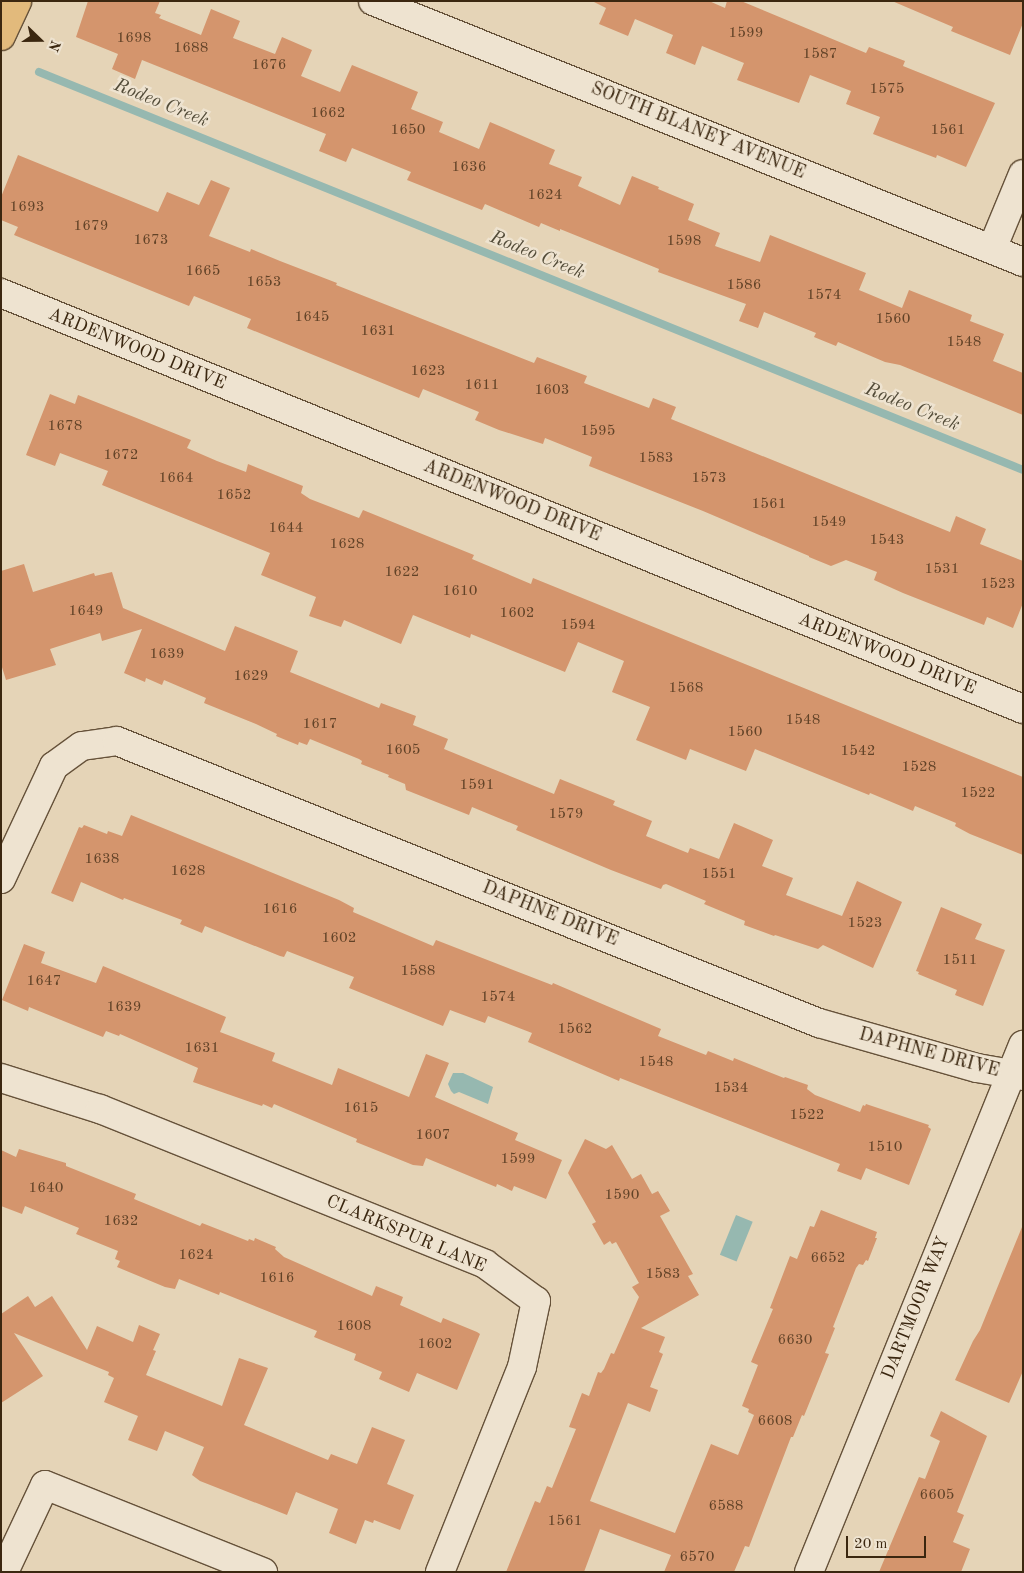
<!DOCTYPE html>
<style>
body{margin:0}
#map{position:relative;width:1024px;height:1573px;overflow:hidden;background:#e5d4b7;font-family:"Old Standard TT",serif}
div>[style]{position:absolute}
.water>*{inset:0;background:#96b8b0;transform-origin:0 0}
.stream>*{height:8px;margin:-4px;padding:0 4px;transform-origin:4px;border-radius:4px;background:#96b8b0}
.building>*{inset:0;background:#d4956d}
.roads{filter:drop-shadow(1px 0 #66523a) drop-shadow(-1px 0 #66523a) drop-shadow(0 1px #66523a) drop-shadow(0 -1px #66523a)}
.street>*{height:28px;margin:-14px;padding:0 14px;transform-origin:14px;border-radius:14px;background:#eee3d0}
.secondary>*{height:28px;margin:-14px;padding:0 14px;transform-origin:14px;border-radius:14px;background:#eee3d0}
.primary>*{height:28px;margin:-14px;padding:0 14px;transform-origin:14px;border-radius:14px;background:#e2ba7c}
span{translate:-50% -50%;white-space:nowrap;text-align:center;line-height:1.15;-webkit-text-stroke:5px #eee3d0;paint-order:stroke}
.number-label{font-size:15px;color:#614227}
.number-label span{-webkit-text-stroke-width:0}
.street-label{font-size:18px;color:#3b2710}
.water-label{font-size:19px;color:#524b38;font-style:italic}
.frame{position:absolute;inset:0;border:2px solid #3b2710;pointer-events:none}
.north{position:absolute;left:15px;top:15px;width:50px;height:50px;-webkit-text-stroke:4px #eee3d0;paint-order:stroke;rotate:112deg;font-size:14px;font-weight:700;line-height:20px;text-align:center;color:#3b2710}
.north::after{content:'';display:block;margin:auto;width:18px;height:22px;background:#3b2710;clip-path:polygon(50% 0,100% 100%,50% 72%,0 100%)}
.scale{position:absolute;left:846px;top:1536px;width:80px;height:22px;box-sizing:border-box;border:2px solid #3b2710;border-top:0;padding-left:6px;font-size:15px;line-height:18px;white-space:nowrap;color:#3b2710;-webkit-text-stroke:4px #eee3d0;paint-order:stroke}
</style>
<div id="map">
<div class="water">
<div style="clip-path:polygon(453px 1073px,463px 1073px,493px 1087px,488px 1104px,459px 1092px,454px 1094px,451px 1091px,448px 1084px)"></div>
<div style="left:736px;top:1215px;width:18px;height:43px;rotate:22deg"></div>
</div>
<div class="stream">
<div style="left:39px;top:72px;width:1061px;rotate:22.02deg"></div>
</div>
<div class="building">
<div style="clip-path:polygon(88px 1px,160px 1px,155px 13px,161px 15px,159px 18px,201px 35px,211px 9px,240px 21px,233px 38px,275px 54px,282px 37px,312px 50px,301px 76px,340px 92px,352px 65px,418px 92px,411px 109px,443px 122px,439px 132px,479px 149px,490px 122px,555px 150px,549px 164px,582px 177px,578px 186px,620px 205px,632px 176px,659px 187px,658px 189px,694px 204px,688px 220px,720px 233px,715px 246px,760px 262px,770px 235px,866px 273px,859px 290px,902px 308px,909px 290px,972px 315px,970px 321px,1004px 334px,993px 361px,1023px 373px,1023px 415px,900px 365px,885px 362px,838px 342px,836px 346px,814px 337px,816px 333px,764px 312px,758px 328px,739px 321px,746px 304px,658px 272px,659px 269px,560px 229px,560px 231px,541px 223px,539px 227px,485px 204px,482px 210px,407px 180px,411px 172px,352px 148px,346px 162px,319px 151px,326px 134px,142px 60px,135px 79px,112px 69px,118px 54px,76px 37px)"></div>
<div style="clip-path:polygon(592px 1px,709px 1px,725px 8px,727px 1px,741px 1px,866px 53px,869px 47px,905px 61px,903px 66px,995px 103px,966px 167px,937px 155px,936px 158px,873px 134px,880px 117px,846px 104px,851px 91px,810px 75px,799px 103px,737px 80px,744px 63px,702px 46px,695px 65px,666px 53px,673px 35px,635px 19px,628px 36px,599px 24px,606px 8px)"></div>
<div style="clip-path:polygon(892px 1px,1023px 1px,1023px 23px,1010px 55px,951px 31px,953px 27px)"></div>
<div style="clip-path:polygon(18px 155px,158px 212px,167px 192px,199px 205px,211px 180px,230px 188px,209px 236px,250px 252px,251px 249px,280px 261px,337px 283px,336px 285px,534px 363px,537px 357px,587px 376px,584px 383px,649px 408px,653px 398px,676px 407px,671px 419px,950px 532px,956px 516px,986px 529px,980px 544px,1023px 561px,1023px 603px,1013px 628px,987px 617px,984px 625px,903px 593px,874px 580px,877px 572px,846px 560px,831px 566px,809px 557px,809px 556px,703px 511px,589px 466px,592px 457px,545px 438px,543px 444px,499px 430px,475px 420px,479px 412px,423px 389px,419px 398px,247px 328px,251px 319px,194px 296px,189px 306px,14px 235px,18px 227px,1px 220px,1px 197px)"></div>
<div style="clip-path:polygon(50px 394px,75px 404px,78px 395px,134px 417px,191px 440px,187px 448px,217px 461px,246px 472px,248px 464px,303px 486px,301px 493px,310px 499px,359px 518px,363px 510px,474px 555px,472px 559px,531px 584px,533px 578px,1023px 777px,1023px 855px,970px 834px,955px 826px,956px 823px,915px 806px,913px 811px,870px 793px,869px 795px,755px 749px,746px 771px,690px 749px,686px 760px,636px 740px,650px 707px,612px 692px,624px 661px,578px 642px,565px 672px,471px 634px,470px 638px,413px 615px,401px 644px,344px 620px,341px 627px,309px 616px,316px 597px,261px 575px,270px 553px,102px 485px,108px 471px,60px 453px,55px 466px,26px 455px)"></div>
<div style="clip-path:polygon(24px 564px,33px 592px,94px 573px,95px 576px,112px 572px,123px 608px,225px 651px,235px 626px,298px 651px,290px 672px,379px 708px,381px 703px,416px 716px,413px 725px,448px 739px,444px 749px,554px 794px,560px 779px,615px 801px,613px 805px,652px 821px,646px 836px,688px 853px,690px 848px,719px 859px,734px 823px,773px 840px,762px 866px,793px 878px,786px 895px,842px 916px,857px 881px,902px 902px,873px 968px,823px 945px,818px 949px,775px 935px,774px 936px,744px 925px,745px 921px,704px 904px,706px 901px,666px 884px,663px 885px,661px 889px,611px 870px,516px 830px,518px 826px,472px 807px,469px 815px,406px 790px,405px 784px,388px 777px,389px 775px,361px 764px,362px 761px,359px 759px,310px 739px,307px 745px,299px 742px,298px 745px,276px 736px,277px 734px,256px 724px,204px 703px,206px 698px,164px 680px,162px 685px,146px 678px,145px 682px,124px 673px,142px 629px,102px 641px,100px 633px,50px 649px,56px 665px,6px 680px,1px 664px,1px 571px)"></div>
<div style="clip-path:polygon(131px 815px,339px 900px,354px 908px,353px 912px,433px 946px,436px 940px,552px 985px,553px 983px,661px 1029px,658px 1036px,706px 1055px,708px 1051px,733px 1061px,734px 1058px,784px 1078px,785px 1077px,808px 1085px,807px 1089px,815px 1095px,860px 1112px,863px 1105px,865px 1106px,866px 1104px,929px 1125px,928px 1127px,931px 1129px,909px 1185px,866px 1168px,861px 1180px,837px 1171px,840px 1164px,620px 1078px,619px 1081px,528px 1042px,532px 1033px,488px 1016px,485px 1023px,450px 1010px,443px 1026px,349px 988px,354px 977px,287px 951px,284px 957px,280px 956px,205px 926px,202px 933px,180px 924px,182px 920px,124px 898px,123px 900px,81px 882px,73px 902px,51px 893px,79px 827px,82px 828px,84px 825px,107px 834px,108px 831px,122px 836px)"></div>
<div style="clip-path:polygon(941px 907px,982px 924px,975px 939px,1005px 950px,983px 1006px,955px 995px,957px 990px,918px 974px,919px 972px,916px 971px)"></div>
<div style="clip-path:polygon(24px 944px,45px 952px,41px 963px,96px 983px,103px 966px,226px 1017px,220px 1032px,275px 1053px,272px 1061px,332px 1085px,338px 1068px,409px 1097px,426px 1054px,449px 1063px,435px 1097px,518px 1133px,515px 1140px,562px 1160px,546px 1199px,514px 1186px,512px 1191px,497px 1184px,496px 1187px,426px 1158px,423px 1166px,413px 1165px,356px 1142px,357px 1139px,274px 1104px,272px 1108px,263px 1104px,262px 1106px,193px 1082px,198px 1068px,120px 1034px,119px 1036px,106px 1031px,103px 1037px,29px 1007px,28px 1011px,2px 1000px)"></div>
<div style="clip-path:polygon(585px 1139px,606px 1149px,612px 1145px,632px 1179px,641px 1174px,652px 1194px,658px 1191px,670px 1211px,660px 1216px,693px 1274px,688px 1276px,699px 1295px,641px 1328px,665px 1337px,659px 1352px,663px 1354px,650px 1387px,658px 1390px,650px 1412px,628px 1403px,590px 1501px,675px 1533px,711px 1444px,738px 1455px,754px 1415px,748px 1412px,749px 1409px,742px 1406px,758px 1365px,751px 1362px,773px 1309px,770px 1308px,790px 1256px,797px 1259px,810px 1226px,814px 1227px,821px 1210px,877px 1232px,875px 1238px,877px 1238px,868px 1261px,866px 1260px,863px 1265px,859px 1264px,856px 1268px,833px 1327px,835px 1328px,825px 1353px,829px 1354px,804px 1416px,802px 1415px,793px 1437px,791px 1437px,749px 1547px,745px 1546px,734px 1572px,664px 1572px,671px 1555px,600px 1529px,584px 1572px,506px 1572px,535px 1501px,540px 1503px,547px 1486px,552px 1488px,576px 1429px,569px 1427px,582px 1393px,589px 1396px,598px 1372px,601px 1373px,604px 1369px,611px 1353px,614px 1354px,639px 1297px,632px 1287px,639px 1283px,616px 1242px,612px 1244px,610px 1241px,604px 1245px,592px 1224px,596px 1222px,568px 1173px)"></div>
<div style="clip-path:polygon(19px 1149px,66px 1163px,66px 1166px,136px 1194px,134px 1199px,200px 1226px,202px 1223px,248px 1241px,249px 1239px,254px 1241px,255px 1238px,276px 1247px,275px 1249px,284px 1257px,372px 1296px,376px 1286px,403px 1297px,400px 1305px,441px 1323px,443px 1318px,477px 1332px,480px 1334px,457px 1390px,417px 1373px,409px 1392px,379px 1379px,382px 1372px,354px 1360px,356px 1354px,314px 1337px,317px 1331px,220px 1292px,219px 1295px,179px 1279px,175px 1289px,165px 1287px,117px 1267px,120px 1261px,115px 1259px,118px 1251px,76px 1234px,79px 1228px,25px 1206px,22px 1214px,1px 1206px,1px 1150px,16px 1157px)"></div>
<div style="clip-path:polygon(1022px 1227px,1023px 1371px,1009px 1403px,955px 1380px,973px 1341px,980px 1330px)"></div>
<div style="clip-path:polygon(28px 1296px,35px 1307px,52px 1296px,87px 1350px,97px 1326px,133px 1342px,139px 1325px,160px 1334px,153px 1350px,156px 1351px,146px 1375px,222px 1406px,239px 1358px,268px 1368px,244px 1425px,328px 1460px,331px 1454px,357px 1464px,372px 1427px,405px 1440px,387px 1484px,414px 1495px,400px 1530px,374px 1520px,373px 1523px,365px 1520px,356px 1544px,329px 1533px,338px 1509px,296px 1492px,287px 1515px,200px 1481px,192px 1475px,204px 1447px,165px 1431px,157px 1451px,128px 1440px,138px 1416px,104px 1402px,114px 1378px,108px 1375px,109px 1372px,14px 1333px,43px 1376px,1px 1403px,1px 1314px)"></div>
<div style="clip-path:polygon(941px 1411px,987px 1436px,957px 1512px,964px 1515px,953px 1542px,970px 1549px,961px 1572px,879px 1572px,919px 1477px,925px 1479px,940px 1441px,930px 1436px)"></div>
</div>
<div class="roads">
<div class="street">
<div style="left:992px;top:249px;width:81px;rotate:-67.5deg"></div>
<div style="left:1px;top:293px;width:1103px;rotate:22.15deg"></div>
<div style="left:1px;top:879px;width:125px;rotate:-64.9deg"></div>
<div style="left:54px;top:766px;width:34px;rotate:-36deg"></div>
<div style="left:82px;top:746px;width:35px;rotate:-8deg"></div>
<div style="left:117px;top:741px;width:757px;rotate:21.89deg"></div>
<div style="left:819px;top:1023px;width:164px;rotate:15.9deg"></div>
<div style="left:977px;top:1068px;width:47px;rotate:9.9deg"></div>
<div style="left:1px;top:1078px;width:104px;rotate:17.4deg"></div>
<div style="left:100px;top:1109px;width:415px;rotate:21.9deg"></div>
<div style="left:485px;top:1264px;width:63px;rotate:36deg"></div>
<div style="left:536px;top:1301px;width:67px;rotate:102deg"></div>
<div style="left:522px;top:1367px;width:221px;rotate:111.8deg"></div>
<div style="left:4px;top:1572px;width:96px;rotate:-64.8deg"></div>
<div style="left:45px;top:1485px;width:235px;rotate:21.8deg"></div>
<div style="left:809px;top:1572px;width:569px;rotate:-67.9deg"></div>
</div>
<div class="secondary">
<div style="left:373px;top:1px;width:700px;rotate:21.88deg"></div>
</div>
<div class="primary">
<div style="left:1px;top:36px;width:38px;rotate:-65deg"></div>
</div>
</div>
<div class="number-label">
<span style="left:746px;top:34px">1599</span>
<span style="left:134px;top:39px">1698</span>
<span style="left:191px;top:49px">1688</span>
<span style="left:820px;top:55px">1587</span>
<span style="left:269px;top:66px">1676</span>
<span style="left:887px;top:90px">1575</span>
<span style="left:328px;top:114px">1662</span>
<span style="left:408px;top:131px">1650</span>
<span style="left:948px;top:131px">1561</span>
<span style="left:469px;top:168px">1636</span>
<span style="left:545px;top:196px">1624</span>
<span style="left:27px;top:208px">1693</span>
<span style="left:91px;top:227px">1679</span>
<span style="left:151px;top:241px">1673</span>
<span style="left:684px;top:242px">1598</span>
<span style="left:203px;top:272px">1665</span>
<span style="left:264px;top:283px">1653</span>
<span style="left:744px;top:286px">1586</span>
<span style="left:824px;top:296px">1574</span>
<span style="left:312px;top:318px">1645</span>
<span style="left:893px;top:320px">1560</span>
<span style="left:378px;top:332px">1631</span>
<span style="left:964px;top:343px">1548</span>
<span style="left:428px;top:372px">1623</span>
<span style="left:482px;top:386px">1611</span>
<span style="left:552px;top:391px">1603</span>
<span style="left:65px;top:427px">1678</span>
<span style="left:598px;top:432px">1595</span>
<span style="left:121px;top:456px">1672</span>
<span style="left:656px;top:459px">1583</span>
<span style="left:176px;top:479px">1664</span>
<span style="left:709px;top:479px">1573</span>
<span style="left:234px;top:496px">1652</span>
<span style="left:769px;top:505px">1561</span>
<span style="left:829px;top:523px">1549</span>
<span style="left:286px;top:529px">1644</span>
<span style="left:887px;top:541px">1543</span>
<span style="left:347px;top:545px">1628</span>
<span style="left:942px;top:570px">1531</span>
<span style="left:402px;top:573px">1622</span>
<span style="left:998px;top:585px">1523</span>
<span style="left:460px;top:592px">1610</span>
<span style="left:86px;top:612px">1649</span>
<span style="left:517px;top:614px">1602</span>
<span style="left:578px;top:626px">1594</span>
<span style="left:167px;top:655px">1639</span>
<span style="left:251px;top:677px">1629</span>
<span style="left:686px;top:689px">1568</span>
<span style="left:803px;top:721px">1548</span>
<span style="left:320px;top:725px">1617</span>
<span style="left:745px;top:733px">1560</span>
<span style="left:403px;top:751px">1605</span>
<span style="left:858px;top:752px">1542</span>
<span style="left:919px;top:768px">1528</span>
<span style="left:477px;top:786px">1591</span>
<span style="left:978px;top:794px">1522</span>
<span style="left:566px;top:815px">1579</span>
<span style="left:102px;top:860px">1638</span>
<span style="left:188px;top:872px">1628</span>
<span style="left:719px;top:875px">1551</span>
<span style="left:280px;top:910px">1616</span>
<span style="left:865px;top:924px">1523</span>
<span style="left:339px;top:939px">1602</span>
<span style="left:960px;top:961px">1511</span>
<span style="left:418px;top:972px">1588</span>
<span style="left:44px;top:982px">1647</span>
<span style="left:498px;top:998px">1574</span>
<span style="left:124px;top:1008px">1639</span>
<span style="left:575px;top:1030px">1562</span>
<span style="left:202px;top:1049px">1631</span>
<span style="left:656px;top:1063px">1548</span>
<span style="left:731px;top:1089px">1534</span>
<span style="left:361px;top:1109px">1615</span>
<span style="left:807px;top:1116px">1522</span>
<span style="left:433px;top:1136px">1607</span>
<span style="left:885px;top:1148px">1510</span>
<span style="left:518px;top:1160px">1599</span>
<span style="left:46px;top:1189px">1640</span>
<span style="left:622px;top:1196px">1590</span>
<span style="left:121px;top:1222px">1632</span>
<span style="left:196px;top:1256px">1624</span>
<span style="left:828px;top:1259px">6652</span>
<span style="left:663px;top:1275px">1583</span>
<span style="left:277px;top:1279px">1616</span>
<span style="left:354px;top:1327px">1608</span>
<span style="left:795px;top:1341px">6630</span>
<span style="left:435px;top:1345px">1602</span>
<span style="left:775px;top:1422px">6608</span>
<span style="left:937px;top:1496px">6605</span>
<span style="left:726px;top:1507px">6588</span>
<span style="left:565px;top:1522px">1561</span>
<span style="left:697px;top:1558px">6570</span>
</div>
<div class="street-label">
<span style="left:698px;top:131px;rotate:22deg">SOUTH BLANEY AVENUE</span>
<span style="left:137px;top:349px;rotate:22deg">ARDENWOOD DRIVE</span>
<span style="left:512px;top:501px;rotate:22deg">ARDENWOOD DRIVE</span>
<span style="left:887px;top:654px;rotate:22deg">ARDENWOOD DRIVE</span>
<span style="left:550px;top:914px;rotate:22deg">DAPHNE DRIVE</span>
<span style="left:929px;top:1053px;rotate:15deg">DAPHNE DRIVE</span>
<span style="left:406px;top:1234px;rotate:23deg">CLARKSPUR LANE</span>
<span style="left:916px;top:1308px;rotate:-68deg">DARTMOOR WAY</span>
</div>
<div class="water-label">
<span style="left:161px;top:104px;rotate:22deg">Rodeo Creek</span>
<span style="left:537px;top:256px;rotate:22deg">Rodeo Creek</span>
<span style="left:912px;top:408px;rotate:22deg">Rodeo Creek</span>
</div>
<div class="frame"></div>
<div class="north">N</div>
<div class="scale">20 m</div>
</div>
